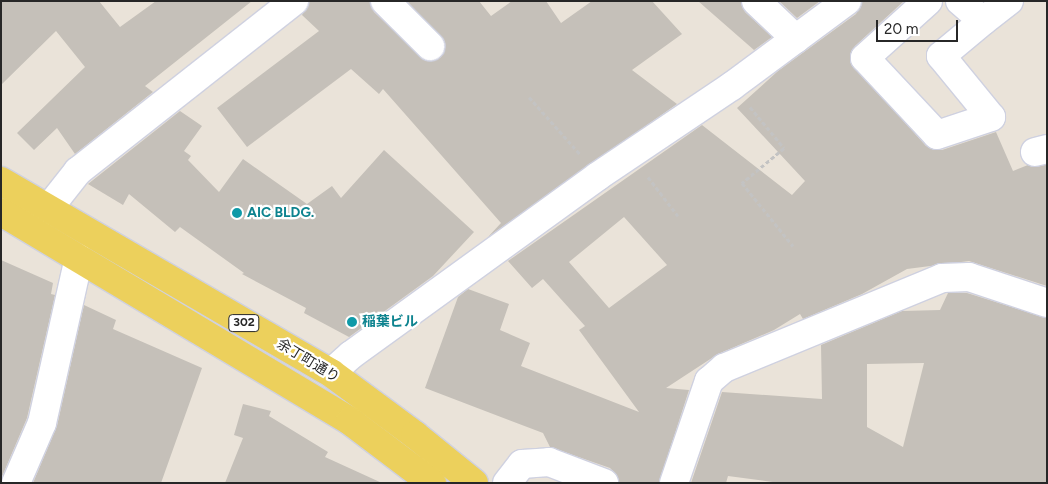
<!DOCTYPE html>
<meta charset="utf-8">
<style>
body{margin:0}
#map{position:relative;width:1048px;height:484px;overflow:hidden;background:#eae3d9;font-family:Figtree,"Noto Sans JP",sans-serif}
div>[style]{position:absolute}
.building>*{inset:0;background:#c5c0b9}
.path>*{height:3px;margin-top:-1.5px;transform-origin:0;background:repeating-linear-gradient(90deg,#c3c3c3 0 4px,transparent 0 6.5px)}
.roads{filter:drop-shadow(1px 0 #cfd1e0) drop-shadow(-1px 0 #cfd1e0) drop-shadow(0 1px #cfd1e0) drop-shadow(0 -1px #cfd1e0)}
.minor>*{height:28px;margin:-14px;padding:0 14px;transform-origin:14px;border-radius:14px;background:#fff}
.major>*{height:28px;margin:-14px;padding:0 14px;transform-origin:14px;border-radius:14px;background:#ecd05c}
.dots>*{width:14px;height:14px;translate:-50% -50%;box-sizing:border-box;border:2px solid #fff;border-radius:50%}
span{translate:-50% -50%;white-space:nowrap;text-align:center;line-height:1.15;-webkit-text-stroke:4.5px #fff;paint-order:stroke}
.shield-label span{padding:1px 4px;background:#fff;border:1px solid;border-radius:4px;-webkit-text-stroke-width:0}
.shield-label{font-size:12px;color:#272727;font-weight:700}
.culture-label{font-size:14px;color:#0d838f;font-weight:700}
.left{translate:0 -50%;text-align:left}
.street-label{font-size:14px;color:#272727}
.frame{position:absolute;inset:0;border:2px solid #272727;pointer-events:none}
.scale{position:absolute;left:876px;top:20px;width:82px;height:22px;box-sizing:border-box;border:2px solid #272727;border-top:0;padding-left:6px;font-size:15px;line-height:18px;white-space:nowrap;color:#272727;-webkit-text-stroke:4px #fff;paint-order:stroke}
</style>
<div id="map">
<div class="building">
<div style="clip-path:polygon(1px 1px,99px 1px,120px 27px,156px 1px,252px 1px,145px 86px,153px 92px,75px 154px,57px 128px,34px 150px,17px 133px,85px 67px,56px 31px,1px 85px)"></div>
<div style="clip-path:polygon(309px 1px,370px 1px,374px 12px,426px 61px,441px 57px,445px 42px,407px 1px,479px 1px,491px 16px,512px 1px,546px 1px,561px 23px,592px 1px,652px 1px,682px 34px,632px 70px,677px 104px,488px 237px,501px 223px,383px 89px,379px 94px,351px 69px,247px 147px,217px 108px,319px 31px,302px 15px)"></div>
<div style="clip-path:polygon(698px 1px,741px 1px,745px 12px,772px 37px,754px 50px)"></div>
<div style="clip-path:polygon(779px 1px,820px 1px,797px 18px)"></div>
<div style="clip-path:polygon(evenodd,862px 1px,904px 1px,855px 46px,850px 61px,926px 146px,942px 150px,996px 132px,1013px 171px,1028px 165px,1047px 165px,1047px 286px,969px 261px,907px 269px,862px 294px,803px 319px,800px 314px,774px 330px,718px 354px,666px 388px,689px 390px,659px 483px,619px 483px,616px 474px,610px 468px,550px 447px,543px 433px,425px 388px,458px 297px,468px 289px,509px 304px,500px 330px,530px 343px,521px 366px,639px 412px,579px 330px,585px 326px,543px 279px,532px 288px,508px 261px,702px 125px,792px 195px,805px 181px,737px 108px,778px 71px,856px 14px,862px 1px,624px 217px,667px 265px,609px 308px,569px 262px,624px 217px)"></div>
<div style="clip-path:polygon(180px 111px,202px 126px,184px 151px,191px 156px,188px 160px,219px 192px,243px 159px,307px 204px,332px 186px,341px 198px,384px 150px,474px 232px,433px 276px,349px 337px,304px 313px,306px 308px,242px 274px,244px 273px,180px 227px,175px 232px,129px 194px,123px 205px,88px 184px)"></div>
<div style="clip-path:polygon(1px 260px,53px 283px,51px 294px,55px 295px,27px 418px,1px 479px)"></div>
<div style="clip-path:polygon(evenodd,948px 293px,967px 293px,1047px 318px,1047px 483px,780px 483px,728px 476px,726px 483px,691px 483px,722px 392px,822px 399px,821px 345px,902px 311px,940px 310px,948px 293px,924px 363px,903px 447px,867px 427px,867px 364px,924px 363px)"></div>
<div style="clip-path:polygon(84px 305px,116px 320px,113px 329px,202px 368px,161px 483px,33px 483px,57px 426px)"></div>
<div style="clip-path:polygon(243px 404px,271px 411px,269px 416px,328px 452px,325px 457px,382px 483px,225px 483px,243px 438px,234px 435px)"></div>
</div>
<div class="path">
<div style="left:529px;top:97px;width:76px;rotate:48.2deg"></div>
<div style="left:750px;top:107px;width:53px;rotate:50.3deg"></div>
<div style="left:784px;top:148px;width:55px;rotate:140.2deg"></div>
<div style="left:742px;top:183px;width:81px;rotate:51deg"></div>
<div style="left:648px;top:177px;width:49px;rotate:52.4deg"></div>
</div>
<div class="roads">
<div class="minor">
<div style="left:385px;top:1px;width:64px;rotate:45deg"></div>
<div style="left:756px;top:1px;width:55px;rotate:43.5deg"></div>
<div style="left:928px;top:1px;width:85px;rotate:137.9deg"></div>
<div style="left:865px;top:58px;width:105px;rotate:46.9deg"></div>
<div style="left:937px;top:135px;width:57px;rotate:-18.4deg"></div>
<div style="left:991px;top:117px;width:79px;rotate:-129.3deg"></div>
<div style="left:941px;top:56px;width:55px;rotate:-39.8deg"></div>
<div style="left:960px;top:1px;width:30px;rotate:41deg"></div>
<div style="left:983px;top:21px;width:33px;rotate:-38deg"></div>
<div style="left:1035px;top:152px;width:12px;rotate:-14deg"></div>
<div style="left:48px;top:209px;width:48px;rotate:-51.7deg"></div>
<div style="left:78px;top:171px;width:275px;rotate:-38.2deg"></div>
<div style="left:331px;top:373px;width:27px;rotate:-42deg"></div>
<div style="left:351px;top:355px;width:305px;rotate:-35.9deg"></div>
<div style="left:598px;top:176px;width:161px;rotate:-33.9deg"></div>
<div style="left:732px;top:86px;width:143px;rotate:-36.5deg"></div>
<div style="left:16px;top:483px;width:65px;rotate:-66.6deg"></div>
<div style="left:42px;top:423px;width:169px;rotate:-77.4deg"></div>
<div style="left:507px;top:483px;width:24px;rotate:-52deg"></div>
<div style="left:522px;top:464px;width:27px;rotate:-4deg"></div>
<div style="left:549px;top:462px;width:59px;rotate:20.9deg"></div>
<div style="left:674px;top:483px;width:108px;rotate:-71.1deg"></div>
<div style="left:709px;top:381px;width:20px;rotate:-41deg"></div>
<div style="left:724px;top:368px;width:236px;rotate:-22.4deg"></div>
<div style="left:942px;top:278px;width:27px;rotate:-2deg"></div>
<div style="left:969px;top:277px;width:82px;rotate:18.4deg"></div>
</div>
<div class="major">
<div style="left:1px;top:181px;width:382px;rotate:30.2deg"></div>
<div style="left:331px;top:373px;width:104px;rotate:36.4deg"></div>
<div style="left:415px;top:435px;width:76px;rotate:39.1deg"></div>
<div style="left:1px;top:212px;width:407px;rotate:30.9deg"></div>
<div style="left:350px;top:421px;width:103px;rotate:37.1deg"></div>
</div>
</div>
<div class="dots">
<div style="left:237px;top:213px;background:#0f9aa8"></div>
<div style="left:352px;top:322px;background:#0f9aa8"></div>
</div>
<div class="shield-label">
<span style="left:244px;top:323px">302</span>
</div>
<div class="culture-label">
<span class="left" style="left:247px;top:213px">AIC BLDG.</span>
<span class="left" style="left:362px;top:322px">稲葉ビル</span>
</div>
<div class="street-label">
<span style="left:308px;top:361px;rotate:31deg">余丁町通り</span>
</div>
<div class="frame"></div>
<div class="scale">20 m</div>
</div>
